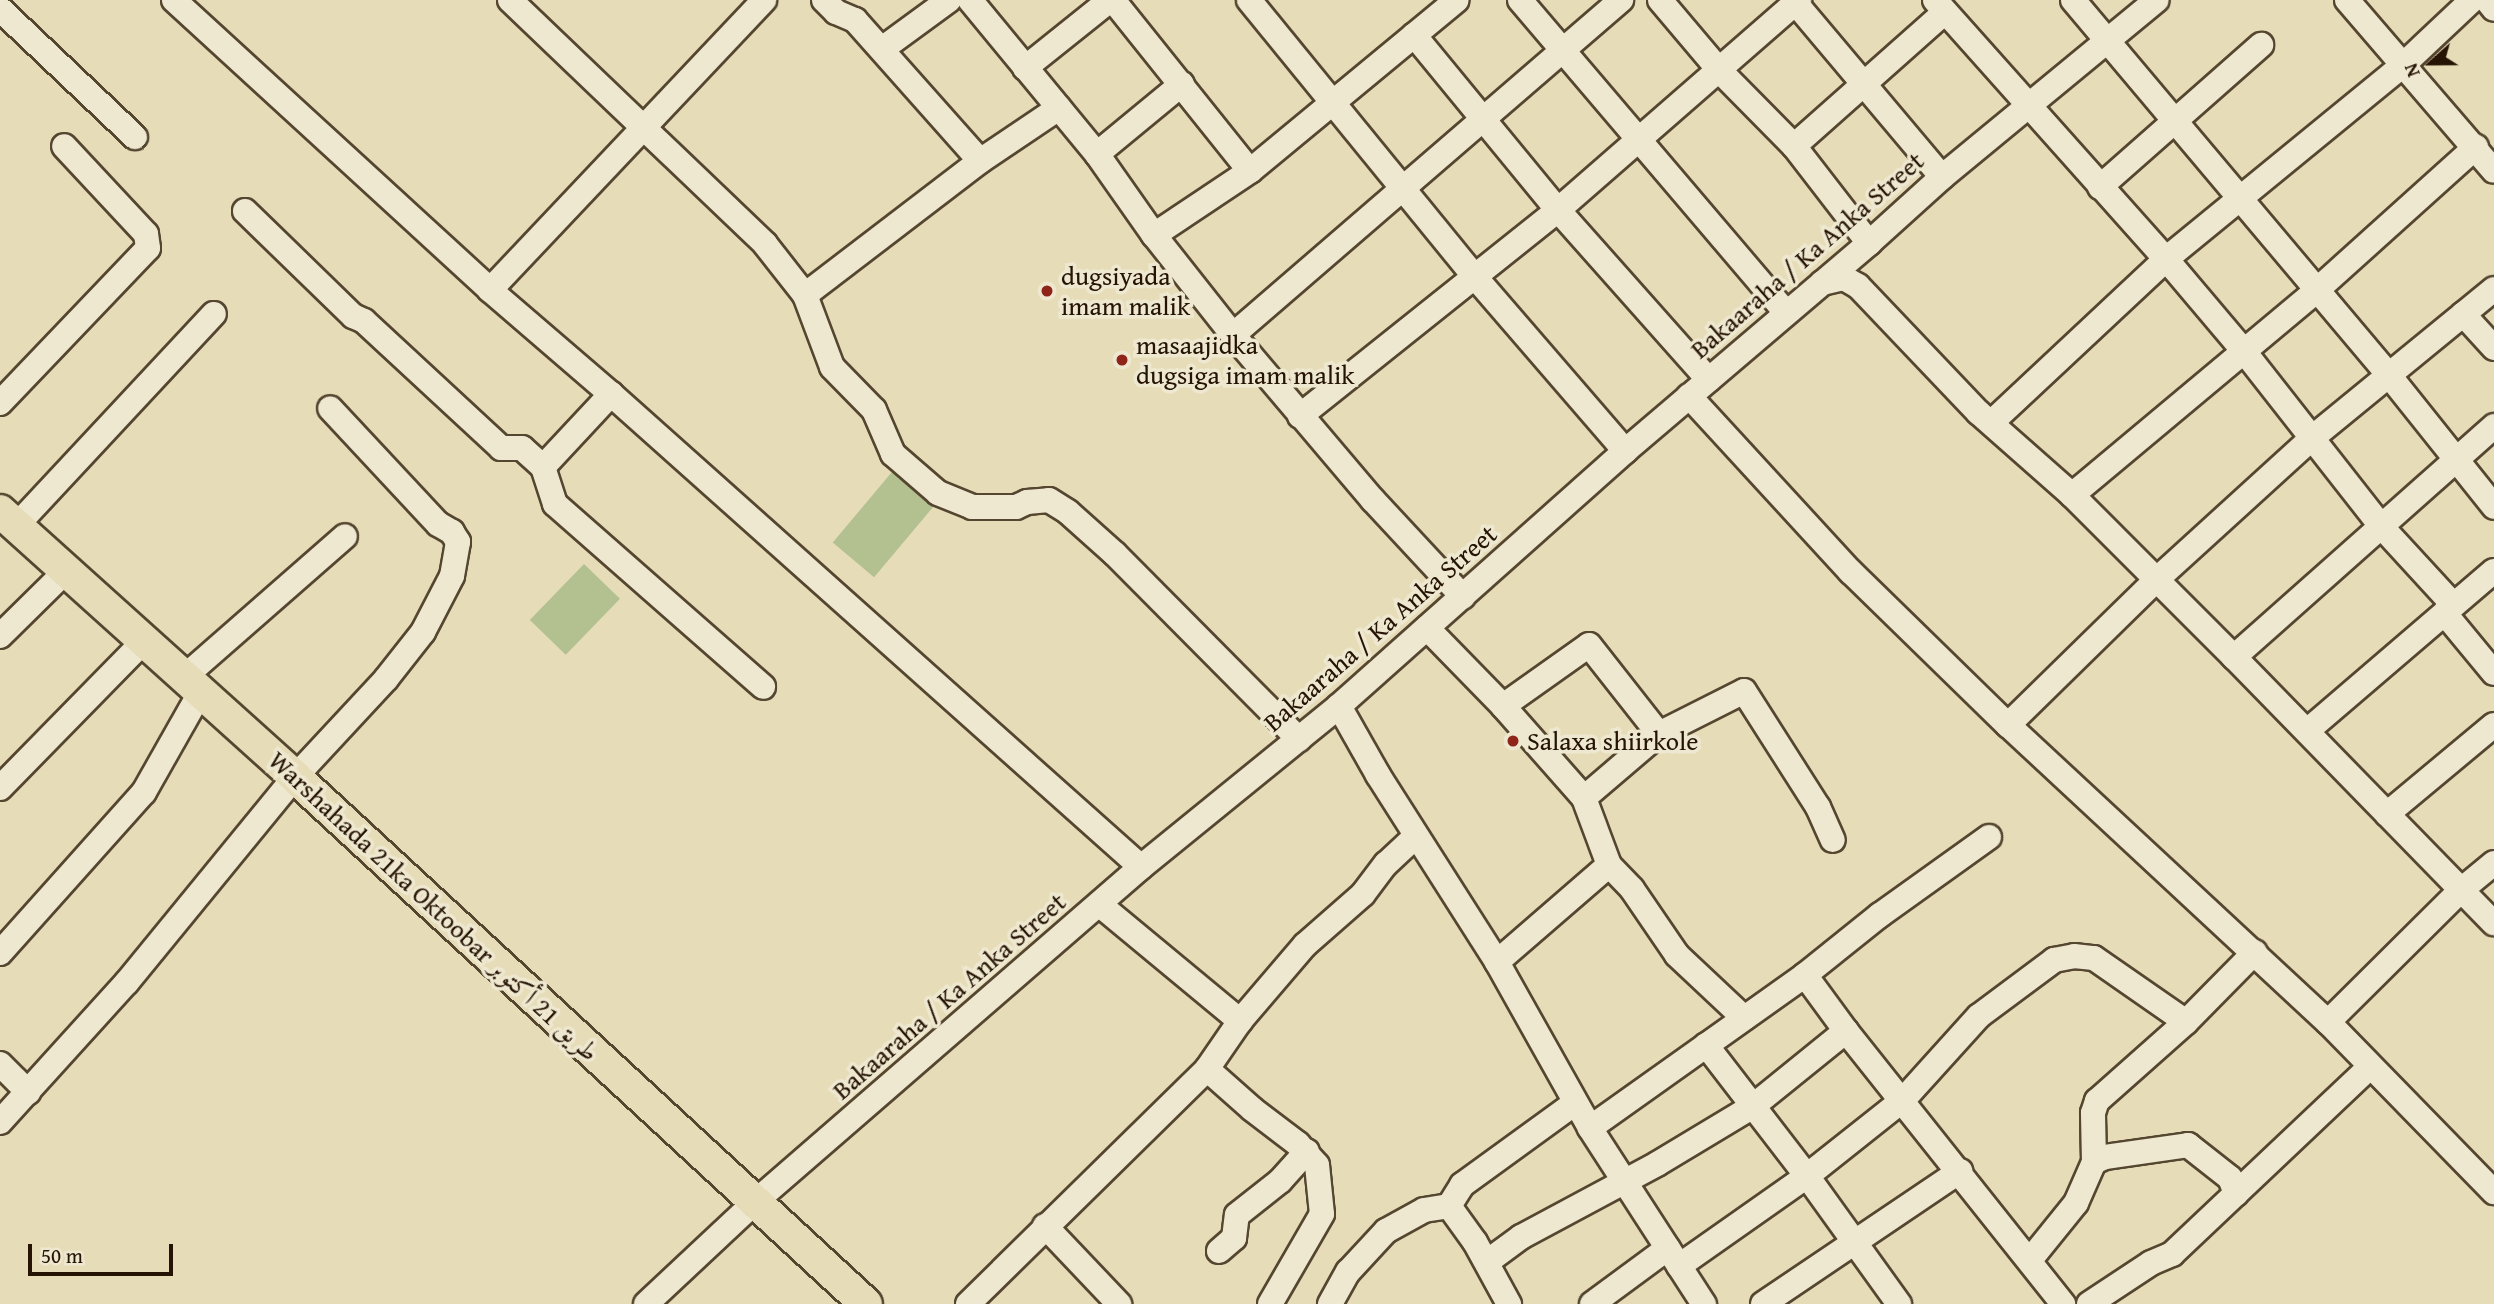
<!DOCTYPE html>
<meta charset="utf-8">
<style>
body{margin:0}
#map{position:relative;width:2494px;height:1304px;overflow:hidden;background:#e6dcb8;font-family:"Gentium Book Plus",Amiri,serif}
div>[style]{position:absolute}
.green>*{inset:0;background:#b3c090;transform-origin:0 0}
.roads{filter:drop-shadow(2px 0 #554630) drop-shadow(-2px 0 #554630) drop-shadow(0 2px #554630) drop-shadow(0 -2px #554630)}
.minor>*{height:24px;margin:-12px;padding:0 12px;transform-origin:12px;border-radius:12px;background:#efe8d1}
.major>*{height:32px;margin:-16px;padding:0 16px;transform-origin:16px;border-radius:16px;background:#e6dcb8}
.dots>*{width:19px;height:19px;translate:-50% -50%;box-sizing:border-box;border:4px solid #efe8d1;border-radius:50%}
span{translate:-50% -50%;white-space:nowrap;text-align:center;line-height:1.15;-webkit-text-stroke:7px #efe8d1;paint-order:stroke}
.street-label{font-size:26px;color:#251403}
.poi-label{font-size:26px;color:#251403}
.left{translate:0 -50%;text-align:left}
.north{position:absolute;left:2396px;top:28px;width:70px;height:70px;-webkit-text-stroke:5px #efe8d1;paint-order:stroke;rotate:249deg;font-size:19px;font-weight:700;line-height:28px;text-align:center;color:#251403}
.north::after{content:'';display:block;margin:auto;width:24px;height:32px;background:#251403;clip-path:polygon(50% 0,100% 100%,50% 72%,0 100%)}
.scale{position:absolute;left:28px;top:1244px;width:145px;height:32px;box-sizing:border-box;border:4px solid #251403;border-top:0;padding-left:9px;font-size:21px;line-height:24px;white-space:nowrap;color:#251403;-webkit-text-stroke:5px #efe8d1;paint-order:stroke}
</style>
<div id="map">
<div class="green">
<div style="left:897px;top:466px;width:54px;height:100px;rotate:40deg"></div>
<div style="left:584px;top:564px;width:50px;height:78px;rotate:44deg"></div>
</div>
<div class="roads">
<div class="minor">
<div style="left:174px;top:0;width:429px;rotate:42.5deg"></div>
<div style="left:490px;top:290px;width:160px;rotate:40.7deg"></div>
<div style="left:611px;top:394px;width:710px;rotate:41.75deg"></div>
<div style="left:510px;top:0;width:353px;rotate:43.7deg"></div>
<div style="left:765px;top:244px;width:65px;rotate:51.9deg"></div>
<div style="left:805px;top:295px;width:77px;rotate:69.4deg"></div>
<div style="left:832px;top:367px;width:60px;rotate:45.7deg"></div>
<div style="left:874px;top:410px;width:48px;rotate:66.6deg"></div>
<div style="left:893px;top:454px;width:60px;rotate:40.9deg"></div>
<div style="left:938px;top:493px;width:37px;rotate:22deg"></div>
<div style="left:972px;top:507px;width:44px"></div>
<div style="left:1016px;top:507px;width:12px;rotate:-24deg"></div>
<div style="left:1027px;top:502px;width:22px;rotate:-5deg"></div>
<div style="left:1049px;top:500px;width:22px;rotate:32deg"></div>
<div style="left:1068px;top:512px;width:63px;rotate:41.8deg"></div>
<div style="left:1115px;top:554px;width:261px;rotate:45.2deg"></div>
<div style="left:824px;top:0;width:17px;rotate:45deg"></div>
<div style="left:836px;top:12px;width:21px;rotate:23deg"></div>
<div style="left:855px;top:20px;width:188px;rotate:48.4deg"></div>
<div style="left:970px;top:0;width:200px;rotate:50.5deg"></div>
<div style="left:1097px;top:154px;width:99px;rotate:54.9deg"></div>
<div style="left:1154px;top:235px;width:127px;rotate:51.7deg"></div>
<div style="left:1233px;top:335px;width:216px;rotate:49.7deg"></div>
<div style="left:1373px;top:500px;width:132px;rotate:47.1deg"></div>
<div style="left:1113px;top:0;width:219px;rotate:51.3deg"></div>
<div style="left:1249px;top:0;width:357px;rotate:50.8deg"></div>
<div style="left:1475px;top:277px;width:230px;rotate:49.2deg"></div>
<div style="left:1520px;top:0;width:411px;rotate:49.6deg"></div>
<div style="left:1660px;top:0;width:93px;rotate:49.8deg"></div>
<div style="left:1720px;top:71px;width:105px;rotate:45.4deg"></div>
<div style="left:1794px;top:146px;width:123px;rotate:52.3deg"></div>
<div style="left:1793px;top:0;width:231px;rotate:49.9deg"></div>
<div style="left:1935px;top:0;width:347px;rotate:48.3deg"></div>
<div style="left:2166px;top:259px;width:119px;rotate:49.8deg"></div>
<div style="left:2243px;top:350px;width:222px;rotate:51.9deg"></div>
<div style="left:2380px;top:525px;width:102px;rotate:47.4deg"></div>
<div style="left:2449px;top:600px;width:15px;rotate:101deg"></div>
<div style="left:2446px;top:615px;width:75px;rotate:50.4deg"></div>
<div style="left:2073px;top:0;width:489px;rotate:49.9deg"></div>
<div style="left:2388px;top:374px;width:170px;rotate:51.4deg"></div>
<div style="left:2347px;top:0;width:225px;rotate:49.3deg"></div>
<div style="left:2487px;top:0;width:11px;rotate:52deg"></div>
<div style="left:0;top:9px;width:186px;rotate:43.5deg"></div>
<div style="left:1414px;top:35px;width:227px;rotate:50.6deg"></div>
<div style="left:1558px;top:210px;width:227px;rotate:48.4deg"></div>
<div style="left:882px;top:49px;width:83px;rotate:-36.2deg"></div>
<div style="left:1025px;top:68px;width:109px;rotate:-38.7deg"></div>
<div style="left:1794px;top:146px;width:202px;rotate:-41.6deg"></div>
<div style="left:1097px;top:154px;width:110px;rotate:-39.5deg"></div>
<div style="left:2100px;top:187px;width:215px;rotate:-41.4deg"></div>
<div style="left:245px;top:211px;width:151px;rotate:44.2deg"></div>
<div style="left:353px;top:316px;width:12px;rotate:24deg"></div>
<div style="left:364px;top:321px;width:187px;rotate:42.8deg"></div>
<div style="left:501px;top:448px;width:21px"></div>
<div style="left:522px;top:448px;width:28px;rotate:42deg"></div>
<div style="left:543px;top:467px;width:39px;rotate:72deg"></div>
<div style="left:555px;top:504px;width:277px;rotate:41.3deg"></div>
<div style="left:1154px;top:235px;width:115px;rotate:-33.7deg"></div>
<div style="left:1250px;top:171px;width:268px;rotate:-39.6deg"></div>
<div style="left:1822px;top:283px;width:23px;rotate:-13deg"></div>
<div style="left:1844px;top:278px;width:16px;rotate:30deg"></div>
<div style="left:1858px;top:286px;width:174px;rotate:46.4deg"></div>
<div style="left:1978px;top:412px;width:125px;rotate:41.4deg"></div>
<div style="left:2072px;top:495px;width:229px;rotate:45deg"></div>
<div style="left:2234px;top:657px;width:372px;rotate:45.7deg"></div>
<div style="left:490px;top:290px;width:399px;rotate:-46.6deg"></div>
<div style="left:805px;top:295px;width:220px;rotate:-37.4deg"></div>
<div style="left:980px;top:161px;width:95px;rotate:-33.9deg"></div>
<div style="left:2463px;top:314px;width:46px;rotate:47.6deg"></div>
<div style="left:1233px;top:335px;width:513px;rotate:-40.81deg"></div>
<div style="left:1689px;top:396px;width:239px;rotate:47.4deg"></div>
<div style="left:1851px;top:572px;width:219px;rotate:44.3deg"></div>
<div style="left:2008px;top:725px;width:437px;rotate:42.9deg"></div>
<div style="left:2328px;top:1022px;width:238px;rotate:45.7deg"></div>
<div style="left:0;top:403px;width:214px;rotate:-46.3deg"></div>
<div style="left:148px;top:248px;width:14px;rotate:-98deg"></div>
<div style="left:146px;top:234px;width:120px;rotate:-133deg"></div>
<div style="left:1300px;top:416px;width:330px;rotate:-38.6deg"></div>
<div style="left:1558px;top:210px;width:320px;rotate:-41.1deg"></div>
<div style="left:1992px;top:422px;width:238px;rotate:-43.1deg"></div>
<div style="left:2166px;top:259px;width:305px;rotate:-39.3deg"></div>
<div style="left:2402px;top:66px;width:96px;rotate:-43.3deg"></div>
<div style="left:543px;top:467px;width:100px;rotate:-47deg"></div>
<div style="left:2072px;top:495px;width:319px;rotate:-39.9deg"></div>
<div style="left:2317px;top:290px;width:214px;rotate:-42deg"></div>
<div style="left:16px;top:526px;width:290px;rotate:-47deg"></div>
<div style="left:1427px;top:628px;width:109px;rotate:45.7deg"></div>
<div style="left:1503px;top:706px;width:123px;rotate:48.6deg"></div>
<div style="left:1584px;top:798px;width:72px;rotate:69.5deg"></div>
<div style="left:1609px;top:865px;width:33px;rotate:46deg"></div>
<div style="left:1632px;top:889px;width:80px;rotate:55.7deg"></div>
<div style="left:1677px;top:955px;width:92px;rotate:43.2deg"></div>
<div style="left:0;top:636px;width:93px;rotate:-44.6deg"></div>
<div style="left:2234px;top:657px;width:348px;rotate:-41.6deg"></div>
<div style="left:183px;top:678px;width:215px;rotate:-41.2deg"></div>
<div style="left:1339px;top:706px;width:79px;rotate:60.5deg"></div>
<div style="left:1378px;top:775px;width:222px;rotate:57.5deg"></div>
<div style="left:1497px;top:962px;width:190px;rotate:60.7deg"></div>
<div style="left:1590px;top:1128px;width:210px;rotate:57.1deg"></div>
<div style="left:1503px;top:706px;width:105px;rotate:-35.3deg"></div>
<div style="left:1589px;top:645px;width:113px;rotate:51.8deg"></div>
<div style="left:2008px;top:725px;width:206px;rotate:-44.4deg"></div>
<div style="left:2155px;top:581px;width:212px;rotate:-42.3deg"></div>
<div style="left:2312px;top:438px;width:235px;rotate:-39.3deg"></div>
<div style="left:2307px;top:731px;width:246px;rotate:-40.6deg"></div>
<div style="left:0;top:788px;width:206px;rotate:-45.6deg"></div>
<div style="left:1584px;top:798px;width:99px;rotate:-40.5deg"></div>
<div style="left:1659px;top:734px;width:95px;rotate:-26.8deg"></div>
<div style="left:1744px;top:691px;width:138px;rotate:57.5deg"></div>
<div style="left:1818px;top:807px;width:36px;rotate:66deg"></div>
<div style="left:2387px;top:814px;width:139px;rotate:-39.8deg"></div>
<div style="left:1100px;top:905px;width:182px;rotate:39.6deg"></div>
<div style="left:0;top:953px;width:216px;rotate:-48.2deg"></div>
<div style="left:144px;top:792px;width:114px;rotate:-60.5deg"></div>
<div style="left:1497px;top:962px;width:148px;rotate:-40.9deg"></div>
<div style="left:1805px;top:975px;width:69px;rotate:53.8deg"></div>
<div style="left:1846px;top:1031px;width:349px;rotate:51.5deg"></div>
<div style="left:2328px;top:1022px;width:186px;rotate:-44.8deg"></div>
<div style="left:2460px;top:891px;width:44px;rotate:-39.5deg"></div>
<div style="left:1706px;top:1045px;width:165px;rotate:52.4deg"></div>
<div style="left:1807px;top:1176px;width:158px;rotate:54.3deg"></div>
<div style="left:0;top:1064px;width:40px;rotate:45deg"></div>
<div style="left:1207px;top:1069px;width:60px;rotate:41.6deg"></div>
<div style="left:1252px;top:1109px;width:58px;rotate:37.3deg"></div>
<div style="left:1298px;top:1144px;width:28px;rotate:48deg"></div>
<div style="left:1317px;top:1165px;width:49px;rotate:84.2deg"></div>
<div style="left:1322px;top:1214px;width:104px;rotate:120deg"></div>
<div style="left:0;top:1122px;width:189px;rotate:-47.8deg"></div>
<div style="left:127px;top:982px;width:265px;rotate:-50.7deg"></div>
<div style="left:295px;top:777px;width:134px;rotate:-47.1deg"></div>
<div style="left:386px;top:679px;width:60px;rotate:-51.8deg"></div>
<div style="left:423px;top:632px;width:63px;rotate:-62.6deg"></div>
<div style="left:452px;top:576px;width:35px;rotate:-80deg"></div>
<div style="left:458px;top:542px;width:12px;rotate:-121deg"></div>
<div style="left:452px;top:532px;width:16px;rotate:-150deg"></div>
<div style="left:438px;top:524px;width:158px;rotate:-133deg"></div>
<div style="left:1590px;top:1128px;width:264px;rotate:-35.4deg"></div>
<div style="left:1805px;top:975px;width:96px;rotate:-38.7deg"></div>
<div style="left:1880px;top:915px;width:134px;rotate:-35.6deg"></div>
<div style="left:2094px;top:1162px;width:49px;rotate:-91.2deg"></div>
<div style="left:2093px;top:1113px;width:13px;rotate:-72deg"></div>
<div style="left:2097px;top:1101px;width:119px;rotate:-41.6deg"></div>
<div style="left:2186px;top:1022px;width:98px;rotate:-45.4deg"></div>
<div style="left:1449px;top:1206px;width:44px;rotate:54.2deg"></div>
<div style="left:1475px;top:1242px;width:71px;rotate:61.3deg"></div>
<div style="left:1045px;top:1226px;width:108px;rotate:46.5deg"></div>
<div style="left:1219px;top:1251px;width:20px;rotate:-41deg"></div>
<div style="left:1234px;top:1238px;width:23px;rotate:-83deg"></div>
<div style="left:1237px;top:1215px;width:55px;rotate:-38.3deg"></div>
<div style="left:1280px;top:1181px;width:40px;rotate:-48deg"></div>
<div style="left:2030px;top:1260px;width:73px;rotate:-51.1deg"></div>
<div style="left:2076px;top:1203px;width:45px;rotate:-66.3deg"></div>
<div style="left:2094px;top:1162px;width:12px;rotate:-24deg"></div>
<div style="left:2105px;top:1157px;width:84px;rotate:-8.2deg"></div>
<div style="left:2188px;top:1145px;width:53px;rotate:38.2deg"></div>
<div style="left:2230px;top:1178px;width:17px;rotate:69deg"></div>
<div style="left:1487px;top:1262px;width:42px;rotate:-36.3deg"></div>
<div style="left:1521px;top:1237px;width:154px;rotate:-28.2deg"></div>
<div style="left:1657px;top:1164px;width:111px;rotate:-31deg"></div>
<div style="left:1752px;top:1107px;width:121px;rotate:-39deg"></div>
<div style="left:1679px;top:1266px;width:156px;rotate:-35.1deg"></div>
<div style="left:1807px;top:1176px;width:122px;rotate:-38.4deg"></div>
<div style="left:1903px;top:1100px;width:113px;rotate:-47.9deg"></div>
<div style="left:1979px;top:1016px;width:94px;rotate:-36.7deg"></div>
<div style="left:2054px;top:960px;width:20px;rotate:-11deg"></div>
<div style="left:2074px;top:956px;width:20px;rotate:6deg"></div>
<div style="left:2094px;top:958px;width:112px;rotate:34.8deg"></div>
<div style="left:646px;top:1304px;width:149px;rotate:-43.1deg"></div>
<div style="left:755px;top:1202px;width:511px;rotate:-40.95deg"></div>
<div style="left:1141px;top:867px;width:255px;rotate:-39.1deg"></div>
<div style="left:1339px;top:706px;width:383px;rotate:-41.7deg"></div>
<div style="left:1625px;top:451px;width:321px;rotate:-40.4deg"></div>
<div style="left:1869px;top:243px;width:98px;rotate:-42.1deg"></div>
<div style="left:1942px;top:177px;width:278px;rotate:-39.5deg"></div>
<div style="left:968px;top:1304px;width:335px;rotate:-44.5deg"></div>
<div style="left:1207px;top:1069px;width:58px;rotate:-55.5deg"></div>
<div style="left:1240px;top:1021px;width:100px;rotate:-49.5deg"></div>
<div style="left:1305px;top:945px;width:77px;rotate:-41.3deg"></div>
<div style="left:1363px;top:894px;width:38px;rotate:-53deg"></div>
<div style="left:1386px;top:864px;width:41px;rotate:-43deg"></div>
<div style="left:1330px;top:1304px;width:37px;rotate:-61deg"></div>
<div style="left:1348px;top:1272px;width:56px;rotate:-47.2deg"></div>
<div style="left:1386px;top:1231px;width:43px;rotate:-28.9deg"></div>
<div style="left:1424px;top:1210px;width:25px;rotate:-9deg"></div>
<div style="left:1449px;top:1206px;width:25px;rotate:-58deg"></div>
<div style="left:1462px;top:1185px;width:140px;rotate:-36deg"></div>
<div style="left:1592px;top:1304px;width:94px;rotate:-36.4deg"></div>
<div style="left:1763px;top:1304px;width:238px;rotate:-34deg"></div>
<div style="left:2089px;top:1304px;width:74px;rotate:-33.5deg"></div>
<div style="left:2151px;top:1263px;width:23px;rotate:-23deg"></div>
<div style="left:2172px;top:1254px;width:272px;rotate:-43.4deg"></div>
</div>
<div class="major">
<div style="left:0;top:511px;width:397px;rotate:42deg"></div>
<div style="left:295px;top:777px;width:777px;rotate:42.71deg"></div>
</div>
</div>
<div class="dots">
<div style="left:1047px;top:291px;background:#8f2418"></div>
<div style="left:1122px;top:360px;background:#8f2418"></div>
<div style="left:1513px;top:741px;background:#8f2418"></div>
</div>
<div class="street-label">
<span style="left:1807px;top:255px;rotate:-41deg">Bakaaraha / Ka Anka Street</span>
<span style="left:1380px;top:628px;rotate:-41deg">Bakaaraha / Ka Anka Street</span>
<span style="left:434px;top:906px;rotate:43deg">Warshahada 21ka Oktoobar طريق 21 أكتوبر</span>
<span style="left:949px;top:996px;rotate:-41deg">Bakaaraha / Ka Anka Street</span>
</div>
<div class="poi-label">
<span class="left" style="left:1061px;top:291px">dugsiyada<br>imam malik</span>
<span class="left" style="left:1136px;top:360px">masaajidka<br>dugsiga imam malik</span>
<span class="left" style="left:1527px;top:741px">Salaxa shiirkole</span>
</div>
<div class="north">N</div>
<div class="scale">50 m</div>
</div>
